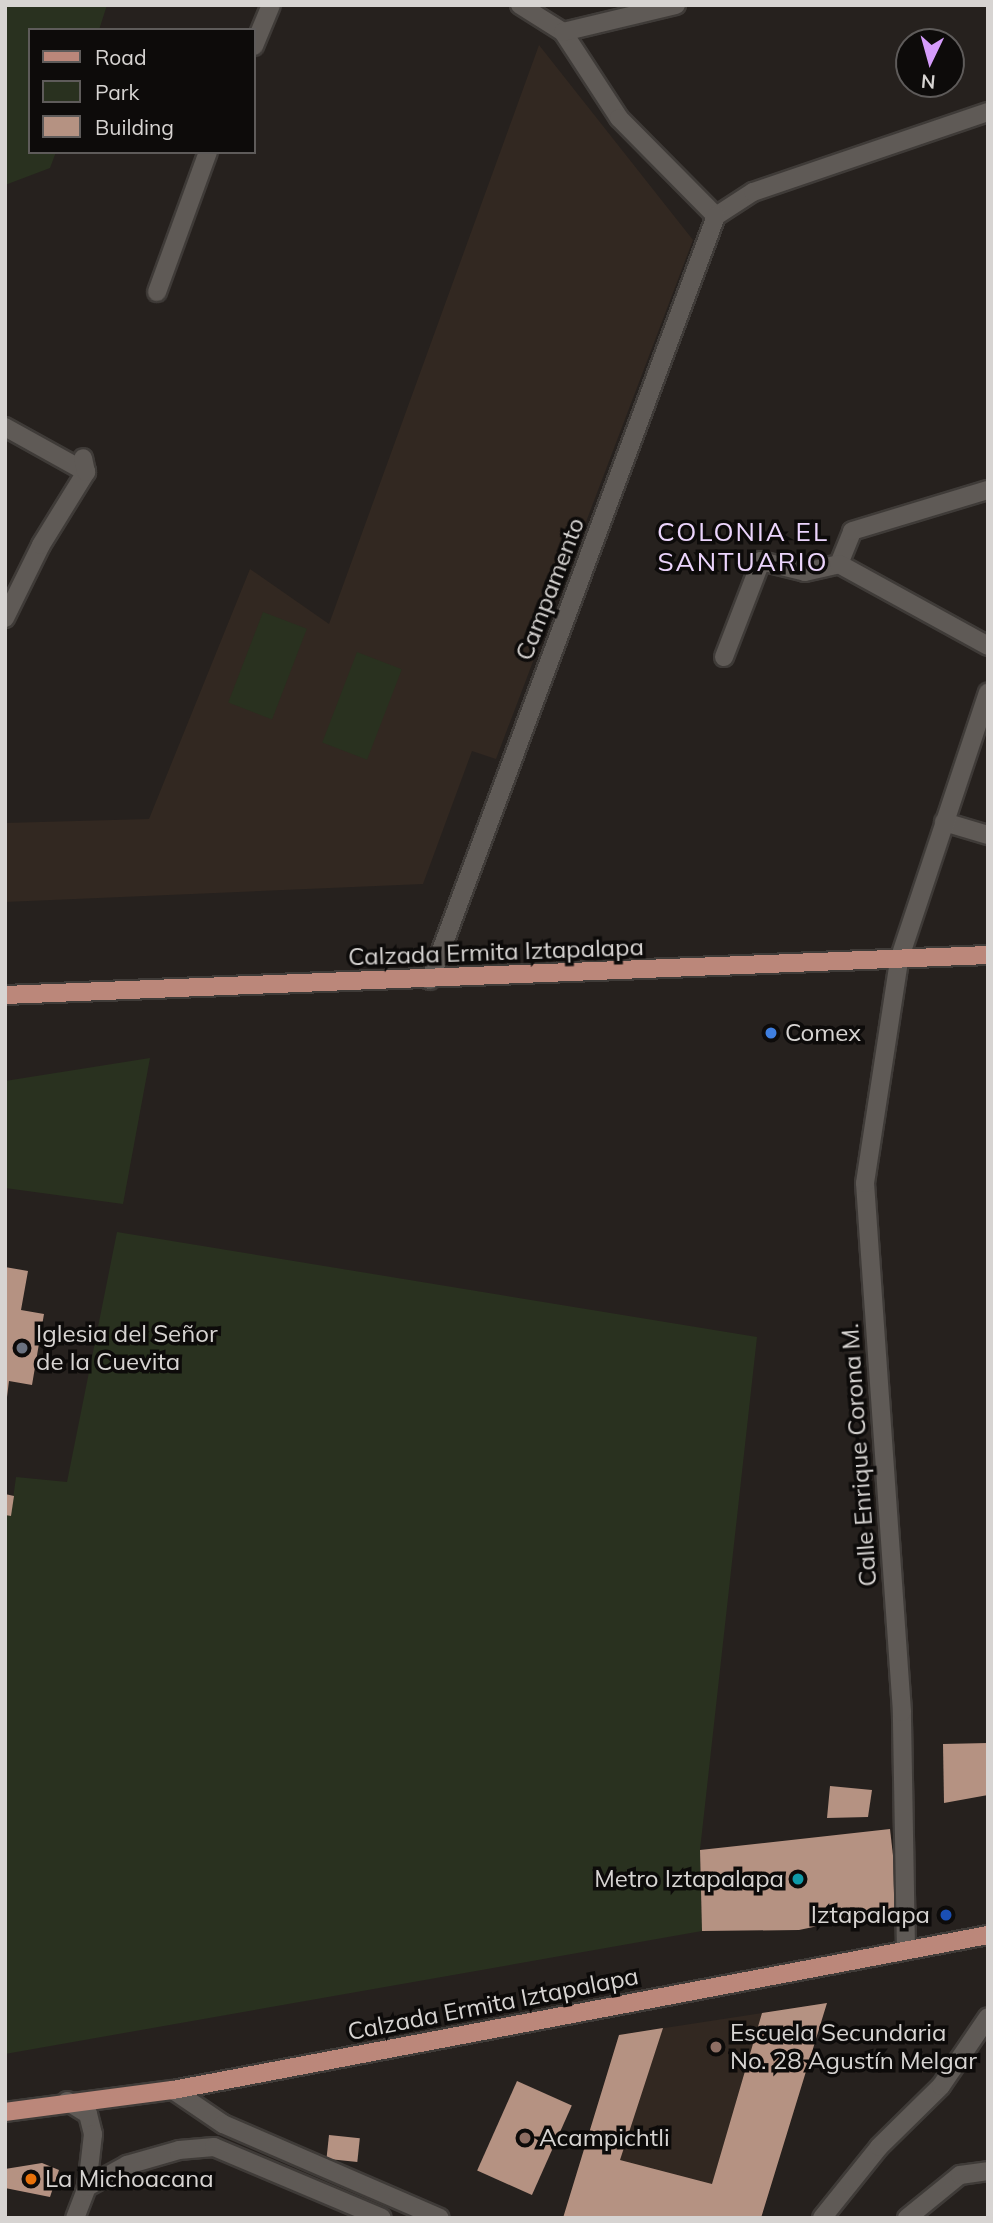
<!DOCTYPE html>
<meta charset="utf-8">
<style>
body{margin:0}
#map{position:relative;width:993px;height:2223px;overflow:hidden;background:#26211e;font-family:Mulish,sans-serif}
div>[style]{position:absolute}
.built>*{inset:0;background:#322821}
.green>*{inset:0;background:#29311f;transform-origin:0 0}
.building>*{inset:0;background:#b59282;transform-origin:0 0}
.roads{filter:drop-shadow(2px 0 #3f3b38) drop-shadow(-2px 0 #3f3b38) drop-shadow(0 2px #3f3b38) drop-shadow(0 -2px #3f3b38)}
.service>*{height:18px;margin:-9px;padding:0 9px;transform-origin:9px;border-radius:9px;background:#5f5a56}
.minor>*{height:18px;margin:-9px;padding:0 9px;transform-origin:9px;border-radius:9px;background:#5f5a56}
.primary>*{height:18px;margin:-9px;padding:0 9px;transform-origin:9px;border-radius:9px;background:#bb877a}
.dots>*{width:19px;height:19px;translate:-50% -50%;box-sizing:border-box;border:4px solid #0d0b0a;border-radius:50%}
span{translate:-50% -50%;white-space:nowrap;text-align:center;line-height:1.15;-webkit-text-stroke:7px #0d0b0a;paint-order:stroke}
.street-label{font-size:24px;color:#d7d4d2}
.poi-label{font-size:24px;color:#d7d4d2}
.left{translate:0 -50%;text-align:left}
.right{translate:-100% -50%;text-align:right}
.neighbourhood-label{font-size:26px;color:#ebd4fc;letter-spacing:2px}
.frame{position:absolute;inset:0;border:7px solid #d7d4d2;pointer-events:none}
.legend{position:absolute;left:28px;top:28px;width:228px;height:126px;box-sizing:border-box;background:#0d0b0a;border:2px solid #5e5b5a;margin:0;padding:9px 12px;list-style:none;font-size:21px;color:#d7d4d2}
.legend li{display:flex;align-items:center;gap:14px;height:35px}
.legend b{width:35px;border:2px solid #5e5b5a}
.north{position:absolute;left:895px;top:28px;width:70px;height:70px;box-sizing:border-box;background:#0d0b0a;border:2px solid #5e5b5a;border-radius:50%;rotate:185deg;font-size:19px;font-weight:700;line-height:28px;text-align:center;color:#d7d4d2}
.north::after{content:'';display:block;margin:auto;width:24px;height:32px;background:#d59cfb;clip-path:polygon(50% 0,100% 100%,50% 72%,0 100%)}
</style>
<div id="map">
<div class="built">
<div style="clip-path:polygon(539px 45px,693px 240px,496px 759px,472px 751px,423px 884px,5px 902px,5px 823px,149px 819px,250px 569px,329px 624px)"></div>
<div style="clip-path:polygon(827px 2003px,761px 2218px,563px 2218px,619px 2035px)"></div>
</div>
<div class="green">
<div style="clip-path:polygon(5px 5px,107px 5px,99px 30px,30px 30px,30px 152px,56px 152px,50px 168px,5px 185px)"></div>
<div style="left:263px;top:612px;width:47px;height:97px;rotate:21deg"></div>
<div style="left:357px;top:652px;width:48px;height:97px;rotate:21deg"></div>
<div style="clip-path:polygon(150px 1058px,123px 1204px,5px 1188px,5px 1081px)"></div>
<div style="clip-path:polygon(117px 1232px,757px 1337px,700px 1850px,702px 1931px,5px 2054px,5px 1499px,13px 1499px,16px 1477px,67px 1482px)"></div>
</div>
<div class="building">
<div style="clip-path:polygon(5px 1267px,28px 1271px,21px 1310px,44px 1314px,32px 1385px,9px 1381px,7px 1397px)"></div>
<div style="clip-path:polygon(5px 1494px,14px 1496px,11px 1516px,5px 1515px)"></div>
<div style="clip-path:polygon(988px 1743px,988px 1795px,944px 1803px,943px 1744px)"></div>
<div style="clip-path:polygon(830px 1786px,872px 1790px,868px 1817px,827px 1818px)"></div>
<div style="clip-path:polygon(890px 1829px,899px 1909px,799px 1930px,702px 1931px,700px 1850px)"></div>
<div style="clip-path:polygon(827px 2003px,761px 2218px,563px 2218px,619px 2035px,663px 2028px,620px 2160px,712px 2184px,762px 2013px)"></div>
<div style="left:517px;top:2081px;width:60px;height:98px;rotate:24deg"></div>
<div style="left:329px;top:2135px;width:31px;height:24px;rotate:6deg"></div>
<div style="clip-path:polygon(42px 2163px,59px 2170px,50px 2197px,5px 2188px,5px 2169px)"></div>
</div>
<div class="roads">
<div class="service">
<div style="left:944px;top:822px;width:46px;rotate:16.5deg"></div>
<div style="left:822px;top:2218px;width:91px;rotate:-51.2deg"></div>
<div style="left:879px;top:2147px;width:87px;rotate:-44.5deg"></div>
<div style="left:941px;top:2086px;width:83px;rotate:-55.7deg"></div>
<div style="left:907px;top:2218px;width:68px;rotate:-39.1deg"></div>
<div style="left:960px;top:2175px;width:28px;rotate:-8deg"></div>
</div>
<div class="minor">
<div style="left:520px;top:5px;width:51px;rotate:32.1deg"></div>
<div style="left:563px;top:32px;width:103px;rotate:56.9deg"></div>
<div style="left:619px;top:118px;width:138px;rotate:45.3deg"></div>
<div style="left:563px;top:32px;width:116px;rotate:-13.4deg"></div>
<div style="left:254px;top:46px;width:44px;rotate:-67.5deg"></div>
<div style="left:716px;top:216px;width:44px;rotate:-33deg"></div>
<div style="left:753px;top:192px;width:248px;rotate:-18.8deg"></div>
<div style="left:157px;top:292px;width:149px;rotate:-70deg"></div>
<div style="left:5px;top:427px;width:93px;rotate:29.1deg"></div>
<div style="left:839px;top:564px;width:35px;rotate:-68deg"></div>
<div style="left:852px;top:531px;width:142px;rotate:-16.8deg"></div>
<div style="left:5px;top:618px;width:81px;rotate:-63.7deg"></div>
<div style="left:41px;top:545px;width:86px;rotate:-58.3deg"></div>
<div style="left:86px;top:472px;width:14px;rotate:-102deg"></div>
<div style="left:724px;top:657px;width:103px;rotate:-68.9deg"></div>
<div style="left:761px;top:561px;width:45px;rotate:14deg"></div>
<div style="left:805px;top:572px;width:35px;rotate:-13deg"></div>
<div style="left:839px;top:564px;width:170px;rotate:28.8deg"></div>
<div style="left:430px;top:980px;width:816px;rotate:-69.48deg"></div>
<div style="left:906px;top:1950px;width:238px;rotate:-91deg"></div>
<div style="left:902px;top:1712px;width:530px;rotate:-94deg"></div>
<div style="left:865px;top:1183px;width:226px;rotate:-81.3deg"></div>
<div style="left:899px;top:960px;width:282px;rotate:-71.6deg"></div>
<div style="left:173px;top:2090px;width:60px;rotate:34.2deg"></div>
<div style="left:223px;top:2124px;width:236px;rotate:23.4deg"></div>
<div style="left:67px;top:2101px;width:25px;rotate:32deg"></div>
<div style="left:88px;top:2114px;width:21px;rotate:76deg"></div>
<div style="left:93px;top:2134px;width:53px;rotate:96.5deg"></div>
<div style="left:87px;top:2187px;width:33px;rotate:111deg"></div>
<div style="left:87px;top:2187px;width:46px;rotate:-28.8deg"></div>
<div style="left:127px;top:2165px;width:54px;rotate:-16.1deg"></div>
<div style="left:179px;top:2150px;width:35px;rotate:-5deg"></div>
<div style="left:214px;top:2147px;width:182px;rotate:22.9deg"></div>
</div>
<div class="primary">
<div style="left:5px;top:995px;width:984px;rotate:-2.33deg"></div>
<div style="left:5px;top:2112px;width:169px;rotate:-7.5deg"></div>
<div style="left:173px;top:2090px;width:830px;rotate:-10.77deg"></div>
</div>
</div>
<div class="dots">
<div style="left:771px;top:1033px;background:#3f7fe0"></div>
<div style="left:22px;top:1348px;background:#6b7280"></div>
<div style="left:798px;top:1879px;background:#0f9aa8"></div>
<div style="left:946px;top:1915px;background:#1a4fb4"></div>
<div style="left:716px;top:2047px;background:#8d6e63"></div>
<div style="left:525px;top:2138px;background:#8d6e63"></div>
<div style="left:31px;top:2179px;background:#e8710a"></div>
</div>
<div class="street-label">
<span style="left:550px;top:589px;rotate:-69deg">Campamento</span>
<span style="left:496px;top:952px;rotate:-2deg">Calzada Ermita Iztapalapa</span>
<span style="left:859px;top:1455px;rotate:-94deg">Calle Enrique Corona M.</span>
<span style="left:493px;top:2004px;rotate:-11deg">Calzada Ermita Iztapalapa</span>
</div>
<div class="poi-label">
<span class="left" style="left:785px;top:1033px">Comex</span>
<span class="left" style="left:36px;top:1348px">Iglesia del Señor<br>de la Cuevita</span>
<span class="right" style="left:784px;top:1879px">Metro Iztapalapa</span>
<span class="right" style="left:930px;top:1915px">Iztapalapa</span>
<span class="left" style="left:730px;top:2047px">Escuela Secundaria<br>No. 28 Agustín Melgar</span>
<span class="left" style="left:539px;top:2138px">Acampichtli</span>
<span class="left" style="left:45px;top:2179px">La Michoacana</span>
</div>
<div class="neighbourhood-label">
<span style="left:743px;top:547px">COLONIA EL<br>SANTUARIO</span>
</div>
<div class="frame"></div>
<ul class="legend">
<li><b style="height:9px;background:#bb877a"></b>Road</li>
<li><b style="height:19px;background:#29311f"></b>Park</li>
<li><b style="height:19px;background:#b59282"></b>Building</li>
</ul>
<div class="north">N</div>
</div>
